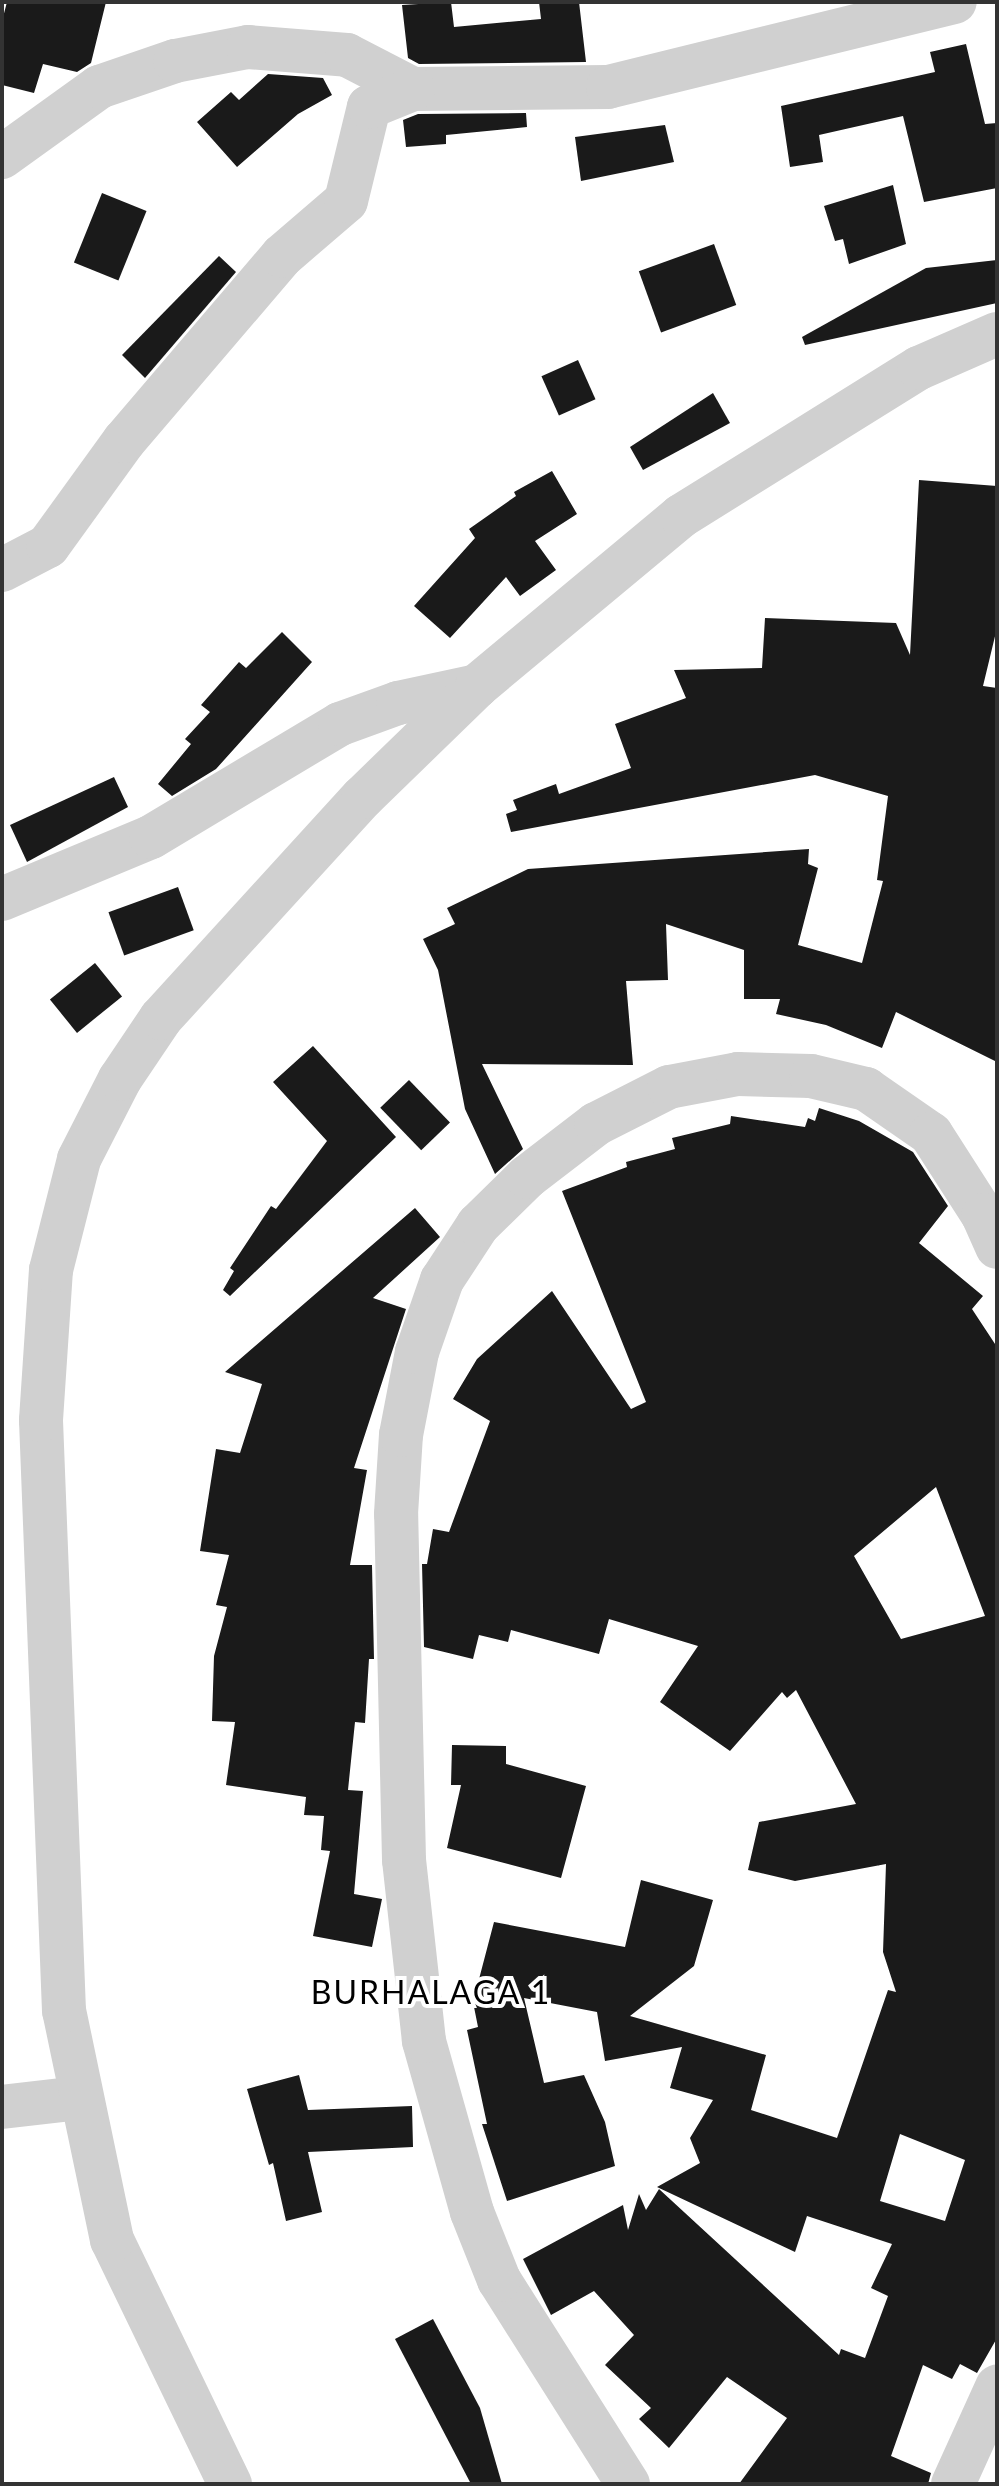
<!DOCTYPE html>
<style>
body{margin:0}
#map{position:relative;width:999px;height:2486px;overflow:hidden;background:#fff;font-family:Lato,sans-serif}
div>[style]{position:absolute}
.building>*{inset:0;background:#1a1a1a;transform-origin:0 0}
.minor>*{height:44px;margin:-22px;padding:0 22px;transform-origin:22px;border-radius:22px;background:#d0d0d0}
.tertiary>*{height:44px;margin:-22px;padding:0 22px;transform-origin:22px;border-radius:22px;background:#d0d0d0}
span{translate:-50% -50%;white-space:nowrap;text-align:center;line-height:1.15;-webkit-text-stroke:8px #fff;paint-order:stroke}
.quarter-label{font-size:32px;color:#000;letter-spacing:2px}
.frame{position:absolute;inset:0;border:4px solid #333;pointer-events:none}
</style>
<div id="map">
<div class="building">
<div style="clip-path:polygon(7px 2px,106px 2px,91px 63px,77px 72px,43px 64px,34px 93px,2px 85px,2px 21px)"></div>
<div style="clip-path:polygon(451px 2px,454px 27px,541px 19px,539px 2px,579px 2px,586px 62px,419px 64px,408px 58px,402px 5px)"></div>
<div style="clip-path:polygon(966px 44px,985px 124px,997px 123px,997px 188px,924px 202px,903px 116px,819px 135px,823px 162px,790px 167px,781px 106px,935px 72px,930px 52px)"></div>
<div style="clip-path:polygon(268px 74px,323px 78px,332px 95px,298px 114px,237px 167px,197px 122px,231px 92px,239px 100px)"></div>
<div style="clip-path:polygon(526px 113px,527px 127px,446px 135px,446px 144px,406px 147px,403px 120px,418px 114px)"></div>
<div style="clip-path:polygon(665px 125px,674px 162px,581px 181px,575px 137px)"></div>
<div style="clip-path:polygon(893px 185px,906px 244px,849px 264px,843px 239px,835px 241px,824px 206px)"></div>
<div style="left:102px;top:193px;width:48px;height:75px;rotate:22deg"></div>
<div style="left:714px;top:244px;width:65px;height:80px;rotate:70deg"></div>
<div style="clip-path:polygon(219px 256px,236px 272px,145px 378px,122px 355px)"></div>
<div style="clip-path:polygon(997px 260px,997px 303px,805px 345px,802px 337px,926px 268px)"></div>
<div style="left:578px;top:360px;width:43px;height:40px;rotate:66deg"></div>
<div style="clip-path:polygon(713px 393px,730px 423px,643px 470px,630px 447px)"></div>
<div style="clip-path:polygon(552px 471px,577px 514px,535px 541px,556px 570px,520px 596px,506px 577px,450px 638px,414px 606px,475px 538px,469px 529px,516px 496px,514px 492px)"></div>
<div style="clip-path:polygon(919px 480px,997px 486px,997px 628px,983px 686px,997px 688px,997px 1062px,896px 1012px,882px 1048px,826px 1025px,776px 1014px,780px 999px,744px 999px,744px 950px,666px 924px,668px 980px,626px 981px,633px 1065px,482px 1064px,523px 1149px,495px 1174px,465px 1109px,438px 970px,423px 939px,455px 924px,447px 908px,528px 869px,809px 849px,808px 864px,818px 868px,798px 945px,862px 963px,883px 881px,877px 880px,888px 796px,815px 775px,511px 832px,506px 814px,517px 810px,513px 800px,556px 784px,559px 794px,631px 768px,615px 724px,686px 698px,674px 670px,762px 668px,765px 618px,896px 623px,910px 655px)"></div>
<div style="clip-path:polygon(282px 632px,312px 662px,216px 769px,172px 796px,158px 784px,191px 744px,185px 739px,210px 712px,201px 705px,239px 662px,246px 668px)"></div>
<div style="clip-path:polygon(114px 777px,128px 807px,27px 862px,10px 825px)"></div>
<div style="left:178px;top:887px;width:46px;height:74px;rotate:70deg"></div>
<div style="left:95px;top:963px;width:43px;height:58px;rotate:51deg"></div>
<div style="clip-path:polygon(313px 1046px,396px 1137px,230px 1296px,223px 1290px,234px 1271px,230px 1268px,271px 1206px,276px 1209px,327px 1141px,273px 1082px)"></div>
<div style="left:409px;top:1080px;width:59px;height:40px;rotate:46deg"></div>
<div style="clip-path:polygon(evenodd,819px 1108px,859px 1121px,913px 1152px,948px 1206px,919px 1243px,983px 1296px,972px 1309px,997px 1347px,997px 2338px,977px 2373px,960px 2364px,952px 2379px,923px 2365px,891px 2456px,931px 2473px,928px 2484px,739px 2484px,787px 2418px,727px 2377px,669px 2448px,639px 2419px,651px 2408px,605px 2365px,634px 2335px,594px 2291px,551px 2315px,523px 2259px,623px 2205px,628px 2230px,639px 2194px,646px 2210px,659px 2189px,839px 2355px,841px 2349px,865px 2358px,888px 2296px,871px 2288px,892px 2244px,807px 2216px,795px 2252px,657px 2187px,700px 2163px,690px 2138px,713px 2100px,670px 2088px,682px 2047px,605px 2061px,597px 2012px,524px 1998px,544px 2083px,584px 2075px,605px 2122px,615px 2166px,507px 2201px,482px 2124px,487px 2124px,467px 2030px,478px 2027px,473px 2002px,494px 1922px,625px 1947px,641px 1880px,713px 1900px,694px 1966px,630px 2016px,766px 2055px,751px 2110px,837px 2138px,888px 1990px,896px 1992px,883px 1952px,886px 1864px,795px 1881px,748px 1870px,759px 1822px,856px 1804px,796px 1690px,787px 1698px,782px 1692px,730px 1751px,660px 1702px,698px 1646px,609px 1619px,599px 1654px,511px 1630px,508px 1642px,479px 1635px,473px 1659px,424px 1647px,422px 1564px,427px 1564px,433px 1529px,449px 1532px,490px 1421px,453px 1399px,477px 1359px,552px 1291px,631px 1409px,646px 1402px,562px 1191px,627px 1167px,626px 1162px,675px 1149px,672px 1138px,730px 1124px,731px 1116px,805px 1127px,808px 1118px,815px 1121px,819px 1108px,936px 1487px,985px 1616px,901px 1639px,854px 1556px,936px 1487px,819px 1108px,900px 2134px,965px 2160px,945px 2221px,880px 2201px,900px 2134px)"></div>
<div style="clip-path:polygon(415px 1208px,440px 1237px,373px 1298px,406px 1309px,354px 1468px,367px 1470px,350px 1565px,372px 1565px,374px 1659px,369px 1659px,365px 1723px,355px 1722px,348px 1790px,363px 1791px,354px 1894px,382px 1899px,372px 1947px,313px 1936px,330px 1851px,321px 1850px,324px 1816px,304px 1815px,306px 1797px,226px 1785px,235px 1722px,212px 1721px,214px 1656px,227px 1607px,216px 1605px,229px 1555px,200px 1551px,216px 1449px,240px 1453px,262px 1384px,225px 1372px)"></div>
<div style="clip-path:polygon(452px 1745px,506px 1746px,506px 1764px,586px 1786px,561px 1878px,447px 1848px,461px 1785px,451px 1785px)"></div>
<div style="clip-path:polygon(299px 2075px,308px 2110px,412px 2106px,413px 2147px,308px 2152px,322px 2212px,286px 2221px,273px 2163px,269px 2165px,247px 2089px)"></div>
<div style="clip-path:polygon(433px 2319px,480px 2408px,502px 2484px,471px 2484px,395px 2339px)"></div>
</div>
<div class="minor">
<div style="left:2px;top:157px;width:120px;rotate:-35.8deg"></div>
<div style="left:99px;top:87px;width:80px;rotate:-18.9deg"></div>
<div style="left:175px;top:61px;width:74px;rotate:-10.9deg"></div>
<div style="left:248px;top:47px;width:99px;rotate:4.6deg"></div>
<div style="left:347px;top:55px;width:74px;rotate:27.3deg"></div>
<div style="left:413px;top:89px;width:195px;rotate:-0.6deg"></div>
<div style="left:608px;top:87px;width:357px;rotate:-13.8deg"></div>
<div style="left:2px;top:570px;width:52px;rotate:-27.6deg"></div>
<div style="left:48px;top:546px;width:130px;rotate:-54.1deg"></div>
<div style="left:124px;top:441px;width:243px;rotate:-49.5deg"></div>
<div style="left:282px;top:256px;width:84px;rotate:-40.7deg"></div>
<div style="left:346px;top:201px;width:97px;rotate:-76.3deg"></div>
<div style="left:369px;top:107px;width:48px;rotate:-22.2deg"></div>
<div style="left:2px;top:899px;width:161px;rotate:-22.6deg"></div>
<div style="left:151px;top:837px;width:220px;rotate:-30.9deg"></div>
<div style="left:340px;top:724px;width:62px;rotate:-19.9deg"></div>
<div style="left:398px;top:703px;width:81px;rotate:-12.1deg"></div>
<div style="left:2px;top:2107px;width:79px;rotate:-6.6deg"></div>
<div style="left:628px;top:2484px;width:241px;rotate:-122.3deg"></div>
<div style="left:499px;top:2280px;width:73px;rotate:-111.7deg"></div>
<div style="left:472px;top:2212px;width:178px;rotate:-105.7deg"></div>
<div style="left:424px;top:2041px;width:182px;rotate:-96.3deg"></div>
<div style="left:404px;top:1860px;width:346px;rotate:-91.3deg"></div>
<div style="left:396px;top:1514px;width:79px;rotate:-86.4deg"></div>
<div style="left:401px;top:1435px;width:85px;rotate:-79.1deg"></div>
<div style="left:417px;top:1352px;width:76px;rotate:-70.9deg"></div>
<div style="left:442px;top:1280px;width:66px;rotate:-56.8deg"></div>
<div style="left:478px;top:1225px;width:69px;rotate:-44.4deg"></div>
<div style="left:527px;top:1177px;width:87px;rotate:-37.5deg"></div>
<div style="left:596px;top:1124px;width:82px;rotate:-26.9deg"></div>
<div style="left:669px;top:1087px;width:70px;rotate:-10.7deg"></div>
<div style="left:738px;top:1074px;width:73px;rotate:1.6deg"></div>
<div style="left:811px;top:1076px;width:57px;rotate:13.3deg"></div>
<div style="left:866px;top:1089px;width:79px;rotate:34.7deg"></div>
<div style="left:931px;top:1134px;width:96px;rotate:57.3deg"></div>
<div style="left:983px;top:1215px;width:35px;rotate:66deg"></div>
<div style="left:953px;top:2484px;width:107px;rotate:-65.6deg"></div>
</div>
<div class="tertiary">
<div style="left:230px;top:2484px;width:271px;rotate:-115.8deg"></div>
<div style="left:112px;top:2240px;width:234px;rotate:-101.8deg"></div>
<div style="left:64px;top:2011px;width:591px;rotate:-92.23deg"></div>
<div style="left:41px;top:1420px;width:150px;rotate:-86.2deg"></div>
<div style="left:51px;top:1270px;width:114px;rotate:-75.8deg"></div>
<div style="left:79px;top:1159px;width:90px;rotate:-62.9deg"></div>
<div style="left:120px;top:1079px;width:73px;rotate:-56.1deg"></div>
<div style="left:161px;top:1018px;width:299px;rotate:-47.6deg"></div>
<div style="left:363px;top:797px;width:159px;rotate:-44.2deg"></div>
<div style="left:477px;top:686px;width:266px;rotate:-39.8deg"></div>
<div style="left:681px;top:516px;width:280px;rotate:-31.9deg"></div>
<div style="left:919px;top:368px;width:85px;rotate:-23.6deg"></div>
</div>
<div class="quarter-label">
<span style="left:431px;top:1992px">BURHALAGA 1</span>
</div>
<div class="frame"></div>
</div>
